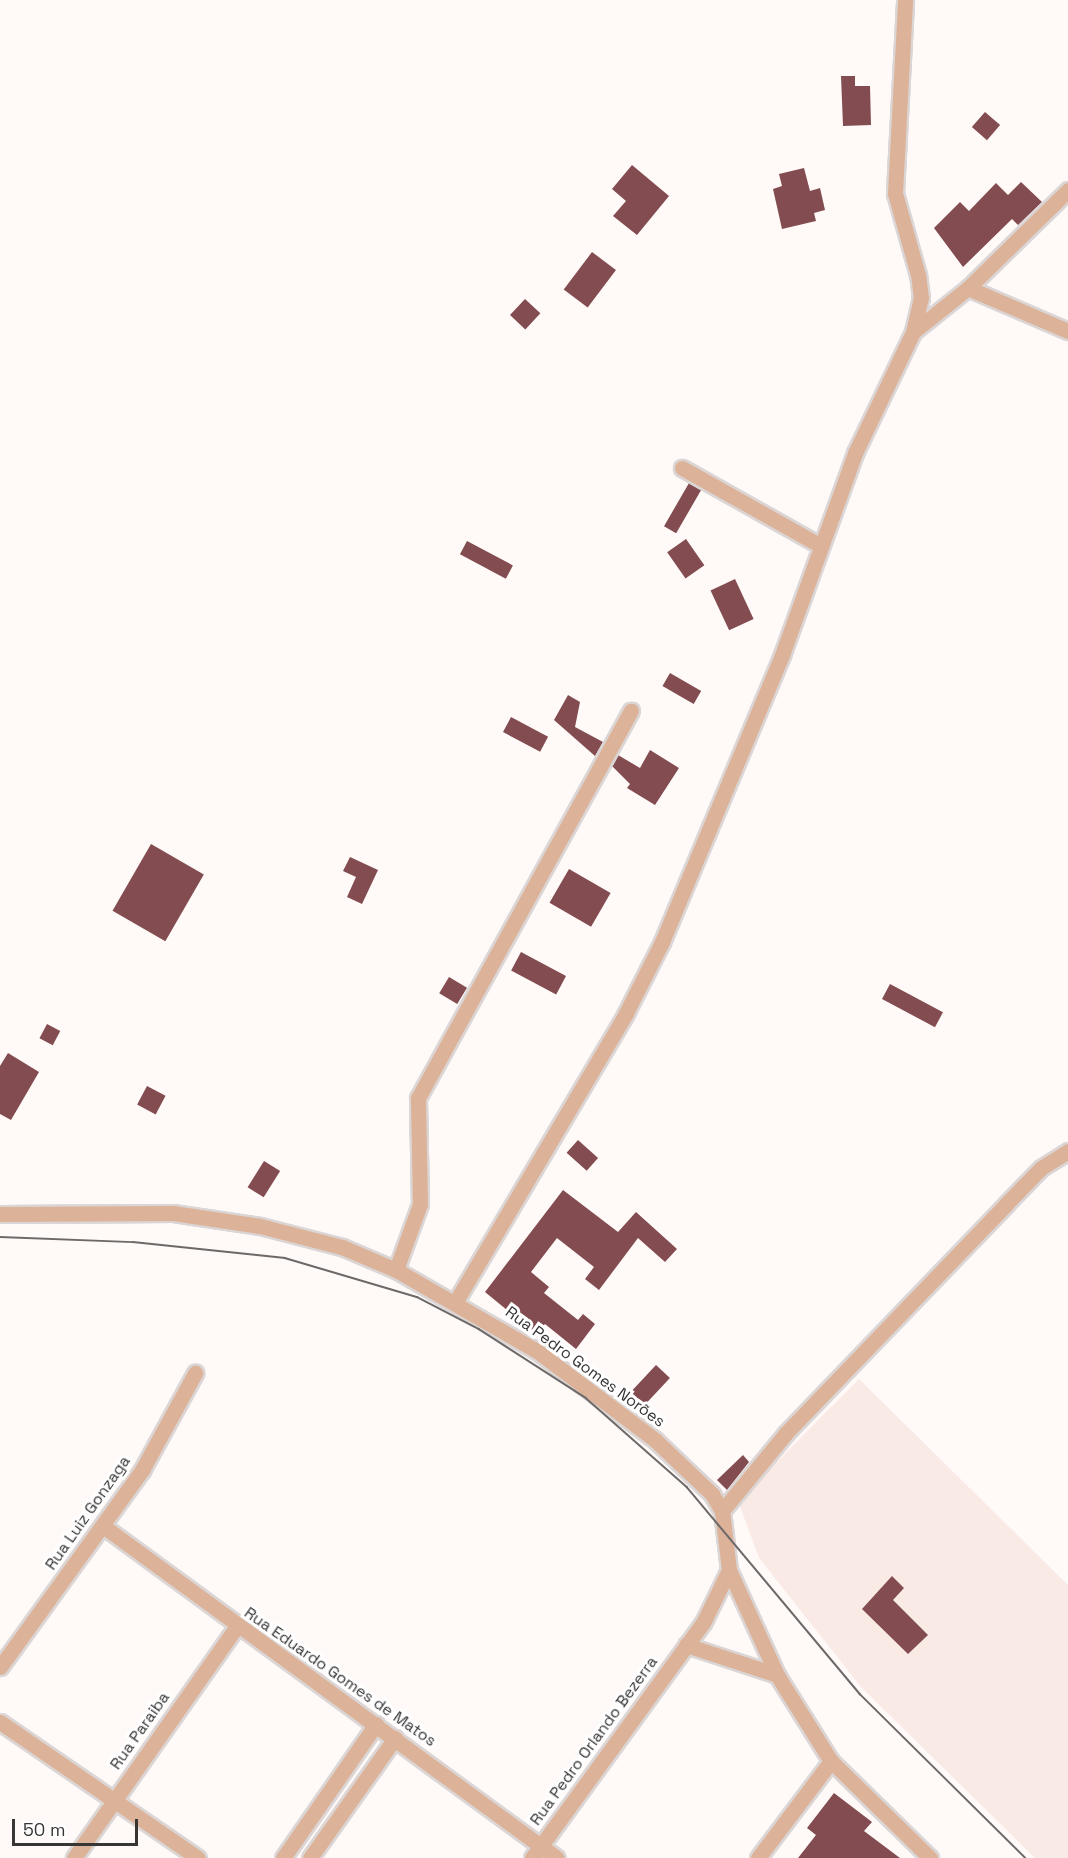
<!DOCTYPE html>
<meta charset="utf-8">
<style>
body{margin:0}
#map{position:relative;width:1068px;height:1858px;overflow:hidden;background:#fff9f8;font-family:"Space Grotesk",sans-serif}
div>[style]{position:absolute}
.built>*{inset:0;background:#faeae6}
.building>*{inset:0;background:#824c50;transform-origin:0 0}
.roads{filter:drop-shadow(2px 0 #dbd6d5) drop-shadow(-2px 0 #dbd6d5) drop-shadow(0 2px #dbd6d5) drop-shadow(0 -2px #dbd6d5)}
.street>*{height:15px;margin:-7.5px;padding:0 7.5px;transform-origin:7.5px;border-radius:7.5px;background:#dcb298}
.tram>*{height:1.5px;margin:-0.75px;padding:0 0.75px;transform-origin:0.75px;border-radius:0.75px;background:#6d6969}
span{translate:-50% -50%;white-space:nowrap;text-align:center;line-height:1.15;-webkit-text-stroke:6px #fff;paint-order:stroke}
.street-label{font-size:16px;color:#383535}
.scale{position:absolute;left:12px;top:1819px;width:126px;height:27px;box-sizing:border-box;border:3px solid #383535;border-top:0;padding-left:8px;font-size:18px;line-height:21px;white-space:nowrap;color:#383535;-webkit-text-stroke:4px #fff;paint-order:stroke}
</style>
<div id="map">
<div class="built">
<div style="clip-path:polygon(859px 1379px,1068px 1585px,1068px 1858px,1035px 1858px,861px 1687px,759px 1558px,738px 1501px)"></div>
</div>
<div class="building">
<div style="clip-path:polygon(841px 76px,855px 76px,855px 86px,870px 86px,871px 125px,843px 126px)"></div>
<div style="left:985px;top:112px;width:20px;height:20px;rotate:41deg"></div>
<div style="clip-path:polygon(632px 165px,669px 196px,637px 235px,613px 216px,626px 201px,612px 189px)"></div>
<div style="clip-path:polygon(804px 168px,810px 191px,820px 188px,825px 210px,814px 213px,816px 221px,782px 229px,773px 189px,782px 186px,779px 174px)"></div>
<div style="clip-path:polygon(1021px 182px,1042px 202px,1018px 225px,1012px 219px,963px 267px,934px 228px,960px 202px,969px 211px,996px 183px,1008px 195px)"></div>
<div style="left:592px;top:252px;width:30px;height:47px;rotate:37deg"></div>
<div style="left:525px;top:299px;width:21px;height:22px;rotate:43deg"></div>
<div style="left:689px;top:483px;width:14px;height:50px;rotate:30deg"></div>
<div style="left:686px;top:539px;width:32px;height:23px;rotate:55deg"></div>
<div style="left:467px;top:541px;width:52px;height:15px;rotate:28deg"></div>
<div style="left:735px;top:579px;width:44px;height:27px;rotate:65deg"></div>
<div style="left:670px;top:673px;width:36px;height:15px;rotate:30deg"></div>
<div style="clip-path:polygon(568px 695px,580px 702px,575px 727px,603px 742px,595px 756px,554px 720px)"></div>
<div style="left:511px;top:717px;width:42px;height:17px;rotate:28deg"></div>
<div style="clip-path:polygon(650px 750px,679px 768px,655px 805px,627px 788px,630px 784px,612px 766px,618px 755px,640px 768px)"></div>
<div style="left:151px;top:844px;width:61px;height:77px;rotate:30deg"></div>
<div style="clip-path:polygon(350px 857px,378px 870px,362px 904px,347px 897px,356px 877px,343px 871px)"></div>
<div style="left:569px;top:869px;width:48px;height:39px;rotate:30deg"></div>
<div style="left:521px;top:952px;width:51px;height:21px;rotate:28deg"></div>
<div style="left:449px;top:977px;width:21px;height:19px;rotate:31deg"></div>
<div style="left:890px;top:984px;width:60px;height:17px;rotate:28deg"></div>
<div style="left:47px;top:1024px;width:15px;height:16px;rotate:28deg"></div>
<div style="clip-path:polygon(8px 1053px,39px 1072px,11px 1120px,0 1114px,0 1066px)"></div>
<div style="left:147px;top:1086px;width:21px;height:21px;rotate:28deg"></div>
<div style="left:578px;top:1140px;width:27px;height:17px;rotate:42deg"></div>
<div style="left:264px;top:1161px;width:19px;height:31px;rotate:32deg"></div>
<div style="clip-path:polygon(563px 1190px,618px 1232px,636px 1212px,677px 1249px,665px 1262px,638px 1238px,599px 1290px,585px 1279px,594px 1267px,557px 1238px,531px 1272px,549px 1287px,544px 1293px,578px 1320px,583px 1314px,595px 1324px,576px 1349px,545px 1324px,536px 1334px,485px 1292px)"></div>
<div style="left:656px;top:1365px;width:19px;height:37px;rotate:43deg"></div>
<div style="clip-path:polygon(743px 1455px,749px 1462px,727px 1490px,717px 1480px)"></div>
<div style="clip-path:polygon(892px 1576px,904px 1588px,893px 1600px,928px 1635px,908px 1654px,862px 1609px)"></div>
<div style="clip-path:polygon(834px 1793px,872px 1822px,864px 1831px,900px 1858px,798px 1858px,816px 1835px,807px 1828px)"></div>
</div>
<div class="roads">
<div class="street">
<div style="left:968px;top:288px;width:109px;rotate:23.3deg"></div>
<div style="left:913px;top:332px;width:70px;rotate:-38.7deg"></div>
<div style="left:968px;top:288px;width:140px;rotate:-44.4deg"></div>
<div style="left:682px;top:468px;width:159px;rotate:29.3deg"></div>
<div style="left:0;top:1214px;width:173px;rotate:-0.3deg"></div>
<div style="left:173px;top:1213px;width:88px;rotate:8.5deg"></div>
<div style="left:260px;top:1226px;width:85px;rotate:14.4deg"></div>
<div style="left:342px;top:1247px;width:59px;rotate:23.1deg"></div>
<div style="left:396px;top:1270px;width:163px;rotate:29.9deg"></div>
<div style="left:537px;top:1351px;width:148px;rotate:37deg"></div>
<div style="left:655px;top:1440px;width:79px;rotate:43.5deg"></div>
<div style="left:712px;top:1494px;width:20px;rotate:60deg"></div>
<div style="left:722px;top:1511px;width:59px;rotate:83.2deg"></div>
<div style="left:729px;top:1570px;width:115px;rotate:65.4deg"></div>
<div style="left:777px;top:1675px;width:102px;rotate:57.9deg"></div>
<div style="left:831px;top:1761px;width:139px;rotate:44.4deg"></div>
<div style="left:396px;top:1270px;width:70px;rotate:-70deg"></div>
<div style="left:420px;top:1204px;width:106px;rotate:-91.1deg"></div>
<div style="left:418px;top:1098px;width:442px;rotate:-61.2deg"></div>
<div style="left:456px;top:1301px;width:334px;rotate:-59.4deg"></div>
<div style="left:626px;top:1013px;width:80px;rotate:-63.1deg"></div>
<div style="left:662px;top:942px;width:311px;rotate:-67.3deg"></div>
<div style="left:782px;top:655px;width:215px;rotate:-70.1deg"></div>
<div style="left:855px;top:453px;width:134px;rotate:-64.4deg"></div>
<div style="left:913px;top:332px;width:35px;rotate:-77deg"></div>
<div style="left:921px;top:298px;width:23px;rotate:-97deg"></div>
<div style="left:918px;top:275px;width:85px;rotate:-105.7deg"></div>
<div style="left:895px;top:193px;width:193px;rotate:-87deg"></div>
<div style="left:722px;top:1511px;width:101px;rotate:-50.6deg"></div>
<div style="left:786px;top:1433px;width:318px;rotate:-46.1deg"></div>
<div style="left:1006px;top:1204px;width:50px;rotate:-45.8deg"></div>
<div style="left:1041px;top:1168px;width:32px;rotate:-32deg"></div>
<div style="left:103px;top:1526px;width:562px;rotate:36.18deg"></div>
<div style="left:686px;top:1645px;width:96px;rotate:18.2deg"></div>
<div style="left:0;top:1667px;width:243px;rotate:-54.2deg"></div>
<div style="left:142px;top:1470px;width:111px;rotate:-61.3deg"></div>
<div style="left:0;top:1722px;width:240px;rotate:34.5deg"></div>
<div style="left:74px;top:1858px;width:284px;rotate:-54.9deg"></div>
<div style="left:283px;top:1858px;width:163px;rotate:-55.2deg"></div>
<div style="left:310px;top:1858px;width:147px;rotate:-54.7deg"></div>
<div style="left:532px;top:1858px;width:291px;rotate:-54deg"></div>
<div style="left:703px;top:1623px;width:59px;rotate:-63.9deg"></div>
<div style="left:758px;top:1858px;width:121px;rotate:-53deg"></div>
</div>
</div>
<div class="tram">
<div style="left:0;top:1237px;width:133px;rotate:2.2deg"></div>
<div style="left:133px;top:1242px;width:153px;rotate:6deg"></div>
<div style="left:285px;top:1258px;width:138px;rotate:16.5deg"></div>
<div style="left:417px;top:1297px;width:70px;rotate:27.3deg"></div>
<div style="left:479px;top:1329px;width:127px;rotate:32.8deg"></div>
<div style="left:586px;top:1398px;width:135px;rotate:41.4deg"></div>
<div style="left:687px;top:1487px;width:270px;rotate:50.1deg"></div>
<div style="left:860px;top:1694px;width:233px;rotate:44.7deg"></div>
</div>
<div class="street-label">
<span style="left:585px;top:1367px;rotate:36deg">Rua Pedro Gomes Norões</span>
<span style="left:88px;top:1513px;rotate:-55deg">Rua Luiz Gonzaga</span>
<span style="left:340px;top:1677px;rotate:35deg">Rua Eduardo Gomes de Matos</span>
<span style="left:140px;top:1731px;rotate:-55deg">Rua Paraiba</span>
<span style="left:594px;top:1741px;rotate:-54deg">Rua Pedro Orlando Bezerra</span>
</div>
<div class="scale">50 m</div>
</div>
